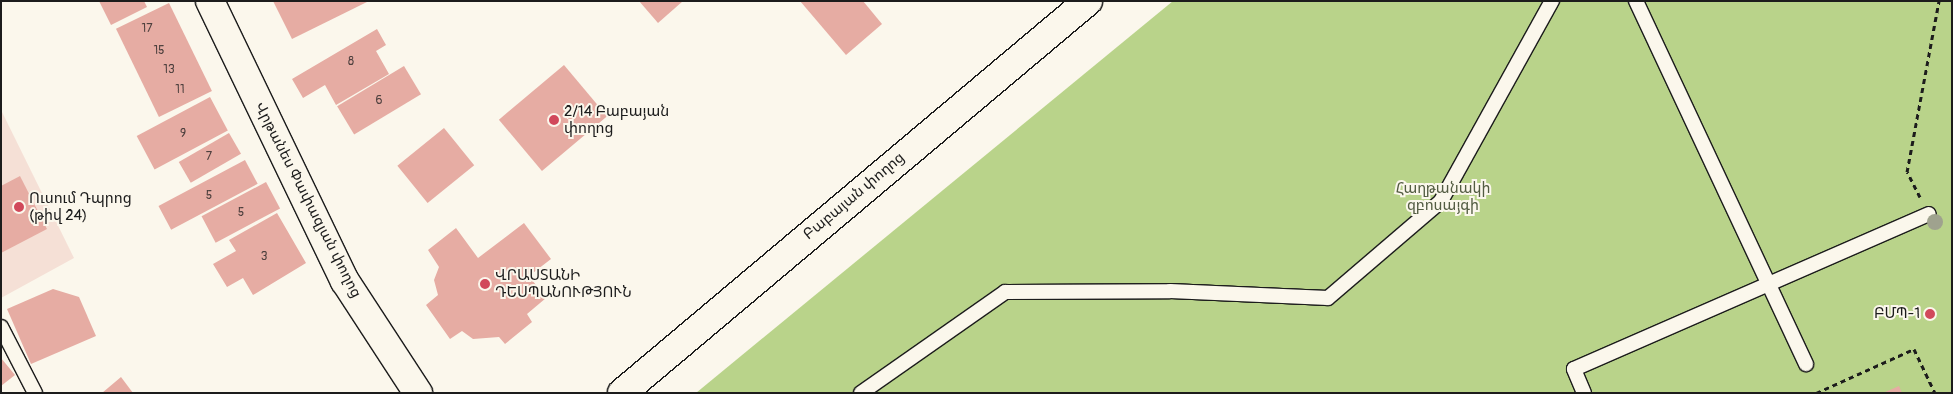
<!DOCTYPE html>
<meta charset="utf-8">
<style>
body{margin:0}
#map{position:relative;width:1953px;height:394px;overflow:hidden;background:#fbf7ec;font-family:Pangolin,"Noto Sans Armenian",sans-serif}
div>[style]{position:absolute}
.built>*{inset:0;background:#f5e0d6}
.green>*{inset:0;background:#b9d38a}
.building>*{inset:0;background:#e6aca3;transform-origin:0 0}
.path>*{height:3px;margin-top:-1.5px;transform-origin:0;background:repeating-linear-gradient(90deg,#1c1c1c 0 5px,transparent 0 9px)}
.roads{filter:drop-shadow(1px 0 #1c1c1c) drop-shadow(-1px 0 #1c1c1c) drop-shadow(0 1px #1c1c1c) drop-shadow(0 -1px #1c1c1c)}
.service>*{height:14px;margin:-7px;padding:0 7px;transform-origin:7px;border-radius:7px;background:#fbf7ec}
.minor>*{height:28px;margin:-14px;padding:0 14px;transform-origin:14px;border-radius:14px;background:#fbf7ec}
.tertiary>*{height:28px;margin:-14px;padding:0 14px;transform-origin:14px;border-radius:14px;background:#fbf7ec}
.trees>*{width:16px;height:16px;margin:-8px;border-radius:50%;background:#9fa28e}
.dots>*{width:14px;height:14px;translate:-50% -50%;box-sizing:border-box;border:2px solid #fbf7ec;border-radius:50%}
span{translate:-50% -50%;white-space:nowrap;text-align:center;line-height:1.15;-webkit-text-stroke:4px #fbf7ec;paint-order:stroke}
.number-label{font-size:12px;color:#4e403e}
.number-label span{-webkit-text-stroke-width:0}
.poi-label{font-size:15px;color:#1c1c1c}
.left{translate:0 -50%;text-align:left}
.right{translate:-100% -50%;text-align:right}
.park-label{font-size:15px;color:#535c42}
.street-label{font-size:15px;color:#1c1c1c}
.frame{position:absolute;inset:0;border:2px solid #1c1c1c;pointer-events:none}
</style>
<div id="map">
<div class="built">
<div style="clip-path:polygon(1px 110px,74px 258px,1px 298px)"></div>
</div>
<div class="green">
<div style="clip-path:polygon(1173px 1px,1952px 1px,1952px 393px,696px 393px)"></div>
</div>
<div class="building">
<div style="clip-path:polygon(99px 1px,144px 1px,147px 7px,111px 25px)"></div>
<div style="clip-path:polygon(273px 1px,369px 1px,292px 39px)"></div>
<div style="clip-path:polygon(639px 1px,683px 1px,658px 23px)"></div>
<div style="clip-path:polygon(800px 1px,863px 1px,882px 24px,846px 55px)"></div>
<div style="left:169px;top:3px;width:98px;height:59px;rotate:64deg"></div>
<div style="clip-path:polygon(377px 29px,386px 45px,376px 51px,389px 74px,336px 105px,325px 85px,303px 98px,292px 79px)"></div>
<div style="left:564px;top:65px;width:67px;height:85px;rotate:50deg"></div>
<div style="left:404px;top:66px;width:33px;height:78px;rotate:59deg"></div>
<div style="left:210px;top:97px;width:38px;height:83px;rotate:62deg"></div>
<div style="left:444px;top:128px;width:48px;height:60px;rotate:51deg"></div>
<div style="left:229px;top:133px;width:24px;height:58px;rotate:60deg"></div>
<div style="left:245px;top:160px;width:27px;height:98px;rotate:62deg"></div>
<div style="clip-path:polygon(20px 176px,47px 229px,1px 253px,1px 186px)"></div>
<div style="left:266px;top:182px;width:30px;height:73px;rotate:62deg"></div>
<div style="clip-path:polygon(277px 213px,306px 263px,253px 295px,243px 278px,227px 287px,213px 264px,236px 251px,229px 240px)"></div>
<div style="clip-path:polygon(524px 223px,551px 259px,529px 276px,546px 298px,527px 314px,532px 322px,505px 344px,499px 337px,473px 339px,462px 331px,450px 339px,426px 305px,438px 295px,434px 280px,439px 267px,428px 250px,456px 228px,478px 258px)"></div>
<div style="clip-path:polygon(53px 289px,79px 297px,96px 336px,31px 364px,7px 309px)"></div>
<div style="clip-path:polygon(1px 358px,15px 375px,1px 386px)"></div>
<div style="clip-path:polygon(121px 377px,133px 393px,102px 393px)"></div>
<div style="clip-path:polygon(1899px 386px,1902px 393px,1883px 393px)"></div>
</div>
<div class="path">
<div style="left:1920px;top:197px;width:28px;rotate:-117deg"></div>
<div style="left:1907px;top:172px;width:174px;rotate:-79.4deg"></div>
<div style="left:1816px;top:393px;width:107px;rotate:-24.2deg"></div>
<div style="left:1914px;top:349px;width:49px;rotate:64.5deg"></div>
</div>
<div class="roads">
<div class="service">
<div style="left:1636px;top:1px;width:401px;rotate:64.9deg"></div>
<div style="left:1px;top:327px;width:74px;rotate:62.7deg"></div>
<div style="left:861px;top:393px;width:176px;rotate:-35deg"></div>
<div style="left:1005px;top:292px;width:165px;rotate:-0.3deg"></div>
<div style="left:1170px;top:291px;width:158px;rotate:2.5deg"></div>
<div style="left:1328px;top:298px;width:149px;rotate:-40.6deg"></div>
<div style="left:1441px;top:201px;width:229px;rotate:-61deg"></div>
<div style="left:1584px;top:393px;width:26px;rotate:-113deg"></div>
<div style="left:1574px;top:369px;width:387px;rotate:-23.6deg"></div>
</div>
<div class="minor">
<div style="left:210px;top:1px;width:311px;rotate:64.3deg"></div>
<div style="left:345px;top:281px;width:134px;rotate:56.9deg"></div>
</div>
<div class="tertiary">
<div style="left:622px;top:393px;width:609px;rotate:-40.07deg"></div>
</div>
</div>
<div class="trees">
<div style="left:1935px;top:222px"></div>
</div>
<div class="dots">
<div style="left:554px;top:120px;background:#d1495b"></div>
<div style="left:19px;top:207px;background:#d1495b"></div>
<div style="left:485px;top:284px;background:#d1495b"></div>
<div style="left:1930px;top:314px;background:#d1495b"></div>
</div>
<div class="number-label">
<span style="left:147px;top:29px">17</span>
<span style="left:159px;top:51px">15</span>
<span style="left:351px;top:62px">8</span>
<span style="left:169px;top:70px">13</span>
<span style="left:180px;top:90px">11</span>
<span style="left:379px;top:101px">6</span>
<span style="left:183px;top:134px">9</span>
<span style="left:209px;top:157px">7</span>
<span style="left:209px;top:196px">5</span>
<span style="left:241px;top:213px">5</span>
<span style="left:264px;top:257px">3</span>
</div>
<div class="poi-label">
<span class="left" style="left:564px;top:120px">2/14 Բաբայան<br>փողոց</span>
<span class="left" style="left:29px;top:207px">Ուսում Դպրոց<br>(թիվ 24)</span>
<span class="left" style="left:495px;top:284px">ՎՐԱՍՏԱՆԻ<br>ԴԵՍՊԱՆՈՒԹՅՈՒՆ</span>
<span class="right" style="left:1920px;top:314px">ԲՄՊ-1</span>
</div>
<div class="park-label">
<span style="left:1443px;top:197px">Հաղթանակի<br>զբոսայգի</span>
</div>
<div class="street-label">
<span style="left:854px;top:196px;rotate:-40deg">Բաբայան փողոց</span>
<span style="left:308px;top:200px;rotate:63deg">Վրթանես Փափազյան փողոց</span>
</div>
<div class="frame"></div>
</div>
